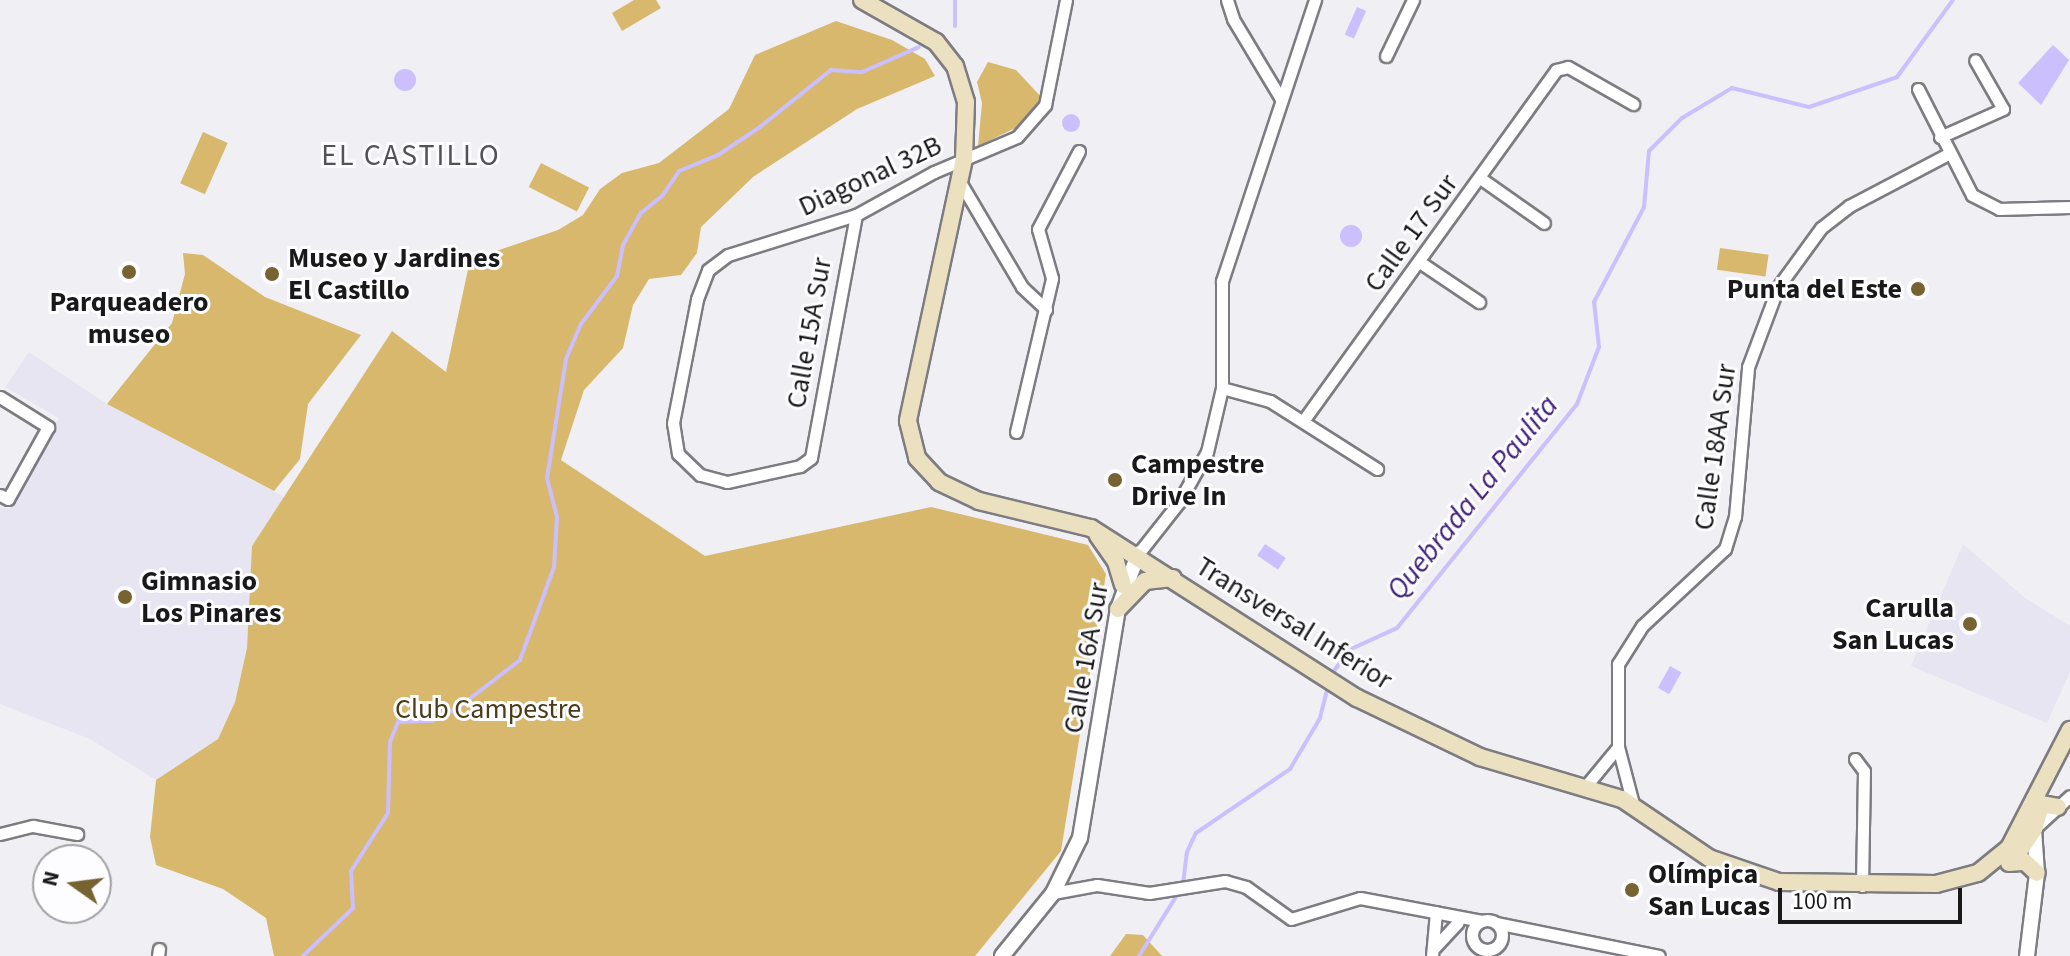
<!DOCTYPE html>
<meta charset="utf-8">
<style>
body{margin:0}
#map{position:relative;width:2070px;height:956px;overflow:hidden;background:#efeff4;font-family:"Source Sans 3",sans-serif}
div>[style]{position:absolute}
.built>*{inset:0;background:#e7e5f2}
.green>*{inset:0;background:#d7b86d;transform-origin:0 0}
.water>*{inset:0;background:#ccbffe;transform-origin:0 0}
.round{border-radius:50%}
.stream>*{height:4px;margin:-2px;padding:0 2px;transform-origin:2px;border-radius:2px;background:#ccbffe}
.roads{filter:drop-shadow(2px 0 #7d7c81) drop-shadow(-2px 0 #7d7c81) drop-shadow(0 2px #7d7c81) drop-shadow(0 -2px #7d7c81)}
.minor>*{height:11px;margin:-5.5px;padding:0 5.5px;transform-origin:5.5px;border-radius:5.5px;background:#fff}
.minor>.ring{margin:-5.5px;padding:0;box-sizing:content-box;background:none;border:11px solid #fff;border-radius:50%}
.tertiary>*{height:14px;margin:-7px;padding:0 7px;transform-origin:7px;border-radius:7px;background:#fff}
.secondary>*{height:16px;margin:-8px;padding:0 8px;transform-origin:8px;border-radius:8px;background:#ebe0c0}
.dots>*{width:22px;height:22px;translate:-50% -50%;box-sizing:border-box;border:4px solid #fdfcff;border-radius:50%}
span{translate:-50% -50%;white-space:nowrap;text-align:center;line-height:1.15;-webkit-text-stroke:6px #fdfcff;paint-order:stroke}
.street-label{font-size:28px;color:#19191a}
.poi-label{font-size:28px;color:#19191a;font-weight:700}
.left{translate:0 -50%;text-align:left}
.right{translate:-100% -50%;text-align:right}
.park-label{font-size:28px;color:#4a3c17}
.neighbourhood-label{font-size:30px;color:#525156;letter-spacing:2px}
.water-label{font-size:30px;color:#41227a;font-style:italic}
.north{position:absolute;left:32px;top:844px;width:80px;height:80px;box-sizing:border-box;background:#fdfcff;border:2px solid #a2a1a3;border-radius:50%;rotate:284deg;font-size:22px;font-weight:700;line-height:32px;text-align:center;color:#19191a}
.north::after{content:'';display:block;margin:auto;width:28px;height:36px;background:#776332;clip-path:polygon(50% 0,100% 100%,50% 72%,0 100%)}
.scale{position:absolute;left:1778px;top:888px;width:184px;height:36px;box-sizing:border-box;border:4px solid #19191a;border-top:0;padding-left:10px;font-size:24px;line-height:28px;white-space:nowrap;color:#19191a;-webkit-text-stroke:6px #fdfcff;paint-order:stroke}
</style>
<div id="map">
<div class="built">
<div style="clip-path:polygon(29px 352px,107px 404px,284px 497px,252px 546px,247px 648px,235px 702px,218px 739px,156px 780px,90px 739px,0 704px,0 508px,9px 509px,59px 418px,5px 387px)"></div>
<div style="clip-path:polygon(1963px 544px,2025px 598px,2070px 626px,2070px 672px,2047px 723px,1911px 666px)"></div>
</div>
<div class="green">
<div style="clip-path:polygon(634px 0,656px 0,661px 8px,622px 31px,612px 13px)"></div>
<div style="clip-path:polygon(836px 21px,892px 40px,925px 59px,935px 76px,857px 109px,753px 177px,701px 227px,697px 253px,681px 275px,649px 279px,633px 305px,623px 348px,584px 390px,561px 460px,705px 556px,931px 507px,1088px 545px,1106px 574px,1061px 851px,975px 956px,274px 956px,266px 918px,223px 889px,156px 865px,150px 837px,156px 780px,218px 739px,235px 702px,247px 648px,252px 546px,392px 331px,446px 372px,470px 260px,558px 230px,583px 215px,600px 189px,622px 173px,659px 163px,729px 109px,755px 55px)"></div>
<div style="clip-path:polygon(988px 62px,1016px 70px,1043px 99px,1028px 122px,978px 146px,982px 103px,977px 82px)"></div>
<div style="left:203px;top:132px;width:27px;height:56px;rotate:24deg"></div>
<div style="left:541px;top:163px;width:54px;height:27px;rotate:27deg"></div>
<div style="left:1720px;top:248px;width:49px;height:22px;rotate:8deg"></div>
<div style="clip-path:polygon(183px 253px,203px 255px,265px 297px,361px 335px,308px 404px,300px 459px,274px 491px,107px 404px,172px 323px,185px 274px)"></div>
<div style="clip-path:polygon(1126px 934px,1143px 935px,1162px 956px,1110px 956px)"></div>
</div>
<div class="water">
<div style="left:1357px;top:7px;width:10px;height:30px;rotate:24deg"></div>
<div style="clip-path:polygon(2053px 45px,2069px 60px,2041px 105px,2018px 83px)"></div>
<div class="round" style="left:394px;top:69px;width:22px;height:22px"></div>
<div class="round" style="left:1062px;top:114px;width:18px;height:18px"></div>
<div class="round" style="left:1340px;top:225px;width:22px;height:22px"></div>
<div style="left:1265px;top:544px;width:25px;height:14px;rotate:34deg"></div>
<div style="left:1670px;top:666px;width:13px;height:25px;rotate:29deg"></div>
</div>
<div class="stream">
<div style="left:955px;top:0;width:26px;rotate:90deg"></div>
<div style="left:1332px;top:674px;width:29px;rotate:-55deg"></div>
<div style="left:1349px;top:650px;width:53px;rotate:-24.6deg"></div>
<div style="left:1397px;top:628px;width:287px;rotate:-51.2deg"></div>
<div style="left:1577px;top:404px;width:61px;rotate:-68.9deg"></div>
<div style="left:1599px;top:347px;width:45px;rotate:-96.3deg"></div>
<div style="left:1594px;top:302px;width:107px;rotate:-62.2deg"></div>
<div style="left:1644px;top:207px;width:56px;rotate:-84.9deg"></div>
<div style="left:1649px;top:151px;width:47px;rotate:-45deg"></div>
<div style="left:1682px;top:118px;width:58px;rotate:-31deg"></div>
<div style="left:1732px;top:88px;width:79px;rotate:13.9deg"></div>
<div style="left:1809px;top:107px;width:93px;rotate:-18.8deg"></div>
<div style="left:1897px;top:77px;width:95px;rotate:-54deg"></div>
<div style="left:1183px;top:884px;width:32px;rotate:-83deg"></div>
<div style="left:1187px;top:852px;width:21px;rotate:-65deg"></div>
<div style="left:1196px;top:833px;width:114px;rotate:-34.2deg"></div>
<div style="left:1290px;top:769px;width:59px;rotate:-59.5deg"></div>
<div style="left:1320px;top:718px;width:32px;rotate:-76deg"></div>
<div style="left:303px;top:956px;width:69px;rotate:-43.8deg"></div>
<div style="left:353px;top:908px;width:37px;rotate:-93deg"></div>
<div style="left:351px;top:871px;width:69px;rotate:-57.5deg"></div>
<div style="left:388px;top:813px;width:71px;rotate:-88.4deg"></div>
<div style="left:390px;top:742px;width:22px;rotate:-68deg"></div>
<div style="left:398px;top:722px;width:34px;rotate:-2deg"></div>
<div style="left:432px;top:721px;width:30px;rotate:-27deg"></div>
<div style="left:459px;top:707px;width:77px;rotate:-37.6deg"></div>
<div style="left:520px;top:660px;width:99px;rotate:-69.9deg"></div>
<div style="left:554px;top:567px;width:50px;rotate:-86.6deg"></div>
<div style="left:557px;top:517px;width:40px;rotate:-104.4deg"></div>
<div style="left:547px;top:478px;width:121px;rotate:-80.9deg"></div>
<div style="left:566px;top:359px;width:38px;rotate:-67deg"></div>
<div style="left:581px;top:324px;width:60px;rotate:-53.1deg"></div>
<div style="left:617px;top:276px;width:32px;rotate:-79deg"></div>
<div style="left:623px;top:245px;width:37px;rotate:-61deg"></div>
<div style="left:641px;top:213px;width:28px;rotate:-39deg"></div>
<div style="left:663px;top:195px;width:29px;rotate:-56deg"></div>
<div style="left:679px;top:171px;width:42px;rotate:-22.3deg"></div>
<div style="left:718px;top:155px;width:50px;rotate:-33.7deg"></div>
<div style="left:760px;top:127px;width:91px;rotate:-38.8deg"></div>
<div style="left:831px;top:70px;width:31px;rotate:4deg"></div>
<div style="left:862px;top:72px;width:62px;rotate:-23.7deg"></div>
<div style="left:1139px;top:956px;width:75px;rotate:-58deg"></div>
</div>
<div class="roads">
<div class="minor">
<div style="left:1227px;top:0;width:20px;rotate:72deg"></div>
<div style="left:1233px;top:19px;width:93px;rotate:59deg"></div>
<div style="left:1386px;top:56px;width:62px;rotate:-64.3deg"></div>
<div style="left:1918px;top:89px;width:119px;rotate:63deg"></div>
<div style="left:1972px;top:195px;width:30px;rotate:27deg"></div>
<div style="left:1999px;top:209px;width:71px;rotate:-1.6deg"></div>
<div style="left:1940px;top:137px;width:69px;rotate:-24deg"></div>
<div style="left:2003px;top:109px;width:56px;rotate:-119.7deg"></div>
<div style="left:1480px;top:178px;width:78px;rotate:35.1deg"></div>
<div style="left:960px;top:182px;width:122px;rotate:59.4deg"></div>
<div style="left:1022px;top:287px;width:33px;rotate:43deg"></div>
<div style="left:856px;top:215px;width:247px;rotate:100.5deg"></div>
<div style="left:811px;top:458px;width:14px;rotate:144deg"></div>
<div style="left:800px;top:466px;width:75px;rotate:167.6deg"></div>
<div style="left:727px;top:482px;width:28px;rotate:-165deg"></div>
<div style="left:700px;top:475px;width:30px;rotate:-136deg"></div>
<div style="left:678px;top:454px;width:31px;rotate:-99deg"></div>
<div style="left:673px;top:423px;width:126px;rotate:-79deg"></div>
<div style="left:697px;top:299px;width:31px;rotate:-69deg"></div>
<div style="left:708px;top:270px;width:25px;rotate:-37deg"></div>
<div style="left:728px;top:255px;width:134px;rotate:-17.4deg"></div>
<div style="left:856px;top:215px;width:89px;rotate:-28.9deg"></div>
<div style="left:934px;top:172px;width:90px;rotate:-22.9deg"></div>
<div style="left:1017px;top:137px;width:43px;rotate:-48.8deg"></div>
<div style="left:1045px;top:105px;width:107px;rotate:-78.7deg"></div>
<div style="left:1421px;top:263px;width:70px;rotate:33.9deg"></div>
<div style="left:1222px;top:388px;width:50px;rotate:15.2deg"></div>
<div style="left:1270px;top:401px;width:127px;rotate:32.4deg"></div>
<div style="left:0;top:397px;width:57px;rotate:32deg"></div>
<div style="left:48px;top:427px;width:82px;rotate:119.1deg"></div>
<div style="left:8px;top:499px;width:9px;rotate:-153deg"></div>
<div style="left:1303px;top:421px;width:433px;rotate:-54.2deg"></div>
<div style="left:1556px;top:70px;width:12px;rotate:-14deg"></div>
<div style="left:1568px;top:67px;width:75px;rotate:29.6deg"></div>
<div style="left:1016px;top:432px;width:158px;rotate:-76.8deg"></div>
<div style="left:1052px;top:278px;width:51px;rotate:-105.9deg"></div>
<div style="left:1038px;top:229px;width:88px;rotate:-62.3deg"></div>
<div style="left:1138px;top:554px;width:66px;rotate:-51.7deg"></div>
<div style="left:1179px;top:502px;width:57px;rotate:-60.8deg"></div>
<div style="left:1207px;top:452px;width:66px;rotate:-76.8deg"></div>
<div style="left:1222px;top:388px;width:107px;rotate:-90deg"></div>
<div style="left:1222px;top:281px;width:296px;rotate:-71.7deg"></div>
<div style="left:1855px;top:759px;width:15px;rotate:53deg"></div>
<div style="left:1864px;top:771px;width:115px;rotate:91deg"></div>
<div style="left:1585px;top:787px;width:52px;rotate:-50.5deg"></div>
<div style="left:1633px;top:804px;width:59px;rotate:-104.7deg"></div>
<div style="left:1618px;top:747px;width:83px;rotate:-90deg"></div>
<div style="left:1618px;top:664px;width:45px;rotate:-57.7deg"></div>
<div style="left:1642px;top:626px;width:113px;rotate:-42.9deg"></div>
<div style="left:1725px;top:549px;width:34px;rotate:-73deg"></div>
<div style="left:1735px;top:517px;width:151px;rotate:-85deg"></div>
<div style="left:1748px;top:367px;width:85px;rotate:-69.4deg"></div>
<div style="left:1778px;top:287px;width:73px;rotate:-53.9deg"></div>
<div style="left:1821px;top:228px;width:36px;rotate:-38deg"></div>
<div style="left:1849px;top:206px;width:112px;rotate:-27.7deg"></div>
<div style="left:2035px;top:828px;width:47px;rotate:-42.4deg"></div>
<div style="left:0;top:834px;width:34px;rotate:-14deg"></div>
<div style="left:33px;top:826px;width:45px;rotate:10.3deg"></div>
<div style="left:1053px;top:893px;width:45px;rotate:-10.3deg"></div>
<div style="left:1097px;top:885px;width:53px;rotate:8.7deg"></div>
<div style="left:1149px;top:893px;width:77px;rotate:-9deg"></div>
<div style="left:1225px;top:881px;width:22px;rotate:16deg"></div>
<div style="left:1246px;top:887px;width:55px;rotate:35.4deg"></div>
<div style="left:1291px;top:919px;width:72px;rotate:-16.9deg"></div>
<div style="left:1360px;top:898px;width:124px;rotate:10.7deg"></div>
<div class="ring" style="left:1472px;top:920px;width:19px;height:19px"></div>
<div style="left:1496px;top:923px;width:166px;rotate:11.4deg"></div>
<div style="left:1435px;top:947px;width:33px;rotate:-47deg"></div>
<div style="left:158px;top:956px;width:7px;rotate:-82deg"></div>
<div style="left:1432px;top:956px;width:44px;rotate:-84.8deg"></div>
</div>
<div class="tertiary">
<div style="left:1002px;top:956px;width:81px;rotate:-51deg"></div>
<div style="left:1053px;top:893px;width:61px;rotate:-63.9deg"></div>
<div style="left:1080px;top:838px;width:232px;rotate:-80.6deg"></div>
<div style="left:1118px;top:609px;width:59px;rotate:-70deg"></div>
<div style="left:2027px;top:956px;width:84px;rotate:-83.1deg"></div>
<div style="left:2037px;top:873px;width:44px;rotate:-93.9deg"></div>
</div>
<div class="secondary">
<div style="left:862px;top:0;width:85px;rotate:29.6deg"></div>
<div style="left:936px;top:42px;width:31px;rotate:52deg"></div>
<div style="left:955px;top:66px;width:38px;rotate:73deg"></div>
<div style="left:966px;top:102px;width:57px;rotate:92deg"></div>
<div style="left:964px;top:159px;width:268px;rotate:102.1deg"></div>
<div style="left:908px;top:421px;width:38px;rotate:76deg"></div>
<div style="left:917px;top:458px;width:33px;rotate:47deg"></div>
<div style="left:939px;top:482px;width:44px;rotate:25.4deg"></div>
<div style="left:979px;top:501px;width:115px;rotate:13.6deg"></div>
<div style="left:1091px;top:528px;width:316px;rotate:32.6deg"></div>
<div style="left:1357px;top:698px;width:136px;rotate:25.6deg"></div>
<div style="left:1480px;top:757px;width:148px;rotate:16.5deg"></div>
<div style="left:1622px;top:799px;width:105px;rotate:34.1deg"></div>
<div style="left:1709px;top:858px;width:74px;rotate:18.9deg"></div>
<div style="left:1779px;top:882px;width:157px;rotate:0.7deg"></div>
<div style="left:1936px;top:884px;width:43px;rotate:-14.7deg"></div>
<div style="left:1978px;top:873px;width:40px;rotate:-39deg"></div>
<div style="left:2009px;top:848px;width:133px;rotate:-62.7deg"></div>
<div style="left:1098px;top:536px;width:32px;rotate:55deg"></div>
<div style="left:1116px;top:562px;width:24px;rotate:73deg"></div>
<div style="left:1118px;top:609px;width:39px;rotate:-46deg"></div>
<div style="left:1145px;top:581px;width:28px;rotate:-6deg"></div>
<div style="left:2041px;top:804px;width:17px;rotate:10deg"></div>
<div style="left:2016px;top:856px;width:32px;rotate:-56deg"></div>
<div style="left:2034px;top:829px;width:24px;rotate:-73deg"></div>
<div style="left:2009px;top:863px;width:16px;rotate:-4deg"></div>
<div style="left:2025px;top:862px;width:16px;rotate:43deg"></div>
</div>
</div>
<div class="dots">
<div style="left:129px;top:272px;background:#776332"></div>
<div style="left:272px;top:274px;background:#776332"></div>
<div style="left:1918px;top:289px;background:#776332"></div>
<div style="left:1115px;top:480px;background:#776332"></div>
<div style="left:125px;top:597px;background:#776332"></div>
<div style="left:1970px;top:624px;background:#776332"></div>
<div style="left:1632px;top:890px;background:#776332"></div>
</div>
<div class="street-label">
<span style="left:870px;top:176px;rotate:-25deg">Diagonal 32B</span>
<span style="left:1411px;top:233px;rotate:-54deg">Calle 17 Sur</span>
<span style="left:809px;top:333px;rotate:-80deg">Calle 15A Sur</span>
<span style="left:1715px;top:447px;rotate:-82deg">Calle 18AA Sur</span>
<span style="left:1294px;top:623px;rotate:32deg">Transversal Inferior</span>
<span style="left:1086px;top:658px;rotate:-80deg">Calle 16A Sur</span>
</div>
<div class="poi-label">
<span class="left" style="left:288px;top:274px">Museo y Jardines<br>El Castillo</span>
<span class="right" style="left:1902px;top:289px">Punta del Este</span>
<span style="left:129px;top:318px">Parqueadero<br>museo</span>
<span class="left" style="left:1131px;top:480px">Campestre<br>Drive In</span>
<span class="left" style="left:141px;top:597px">Gimnasio<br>Los Pinares</span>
<span class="right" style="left:1954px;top:624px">Carulla<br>San Lucas</span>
<span class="left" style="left:1648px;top:890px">Olímpica<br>San Lucas</span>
</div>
<div class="park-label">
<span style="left:488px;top:709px">Club Campestre</span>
</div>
<div class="neighbourhood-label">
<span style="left:411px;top:156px">EL CASTILLO</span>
</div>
<div class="water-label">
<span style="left:1473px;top:498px;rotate:-51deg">Quebrada La Paulita</span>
</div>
<div class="north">N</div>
<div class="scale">100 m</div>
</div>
